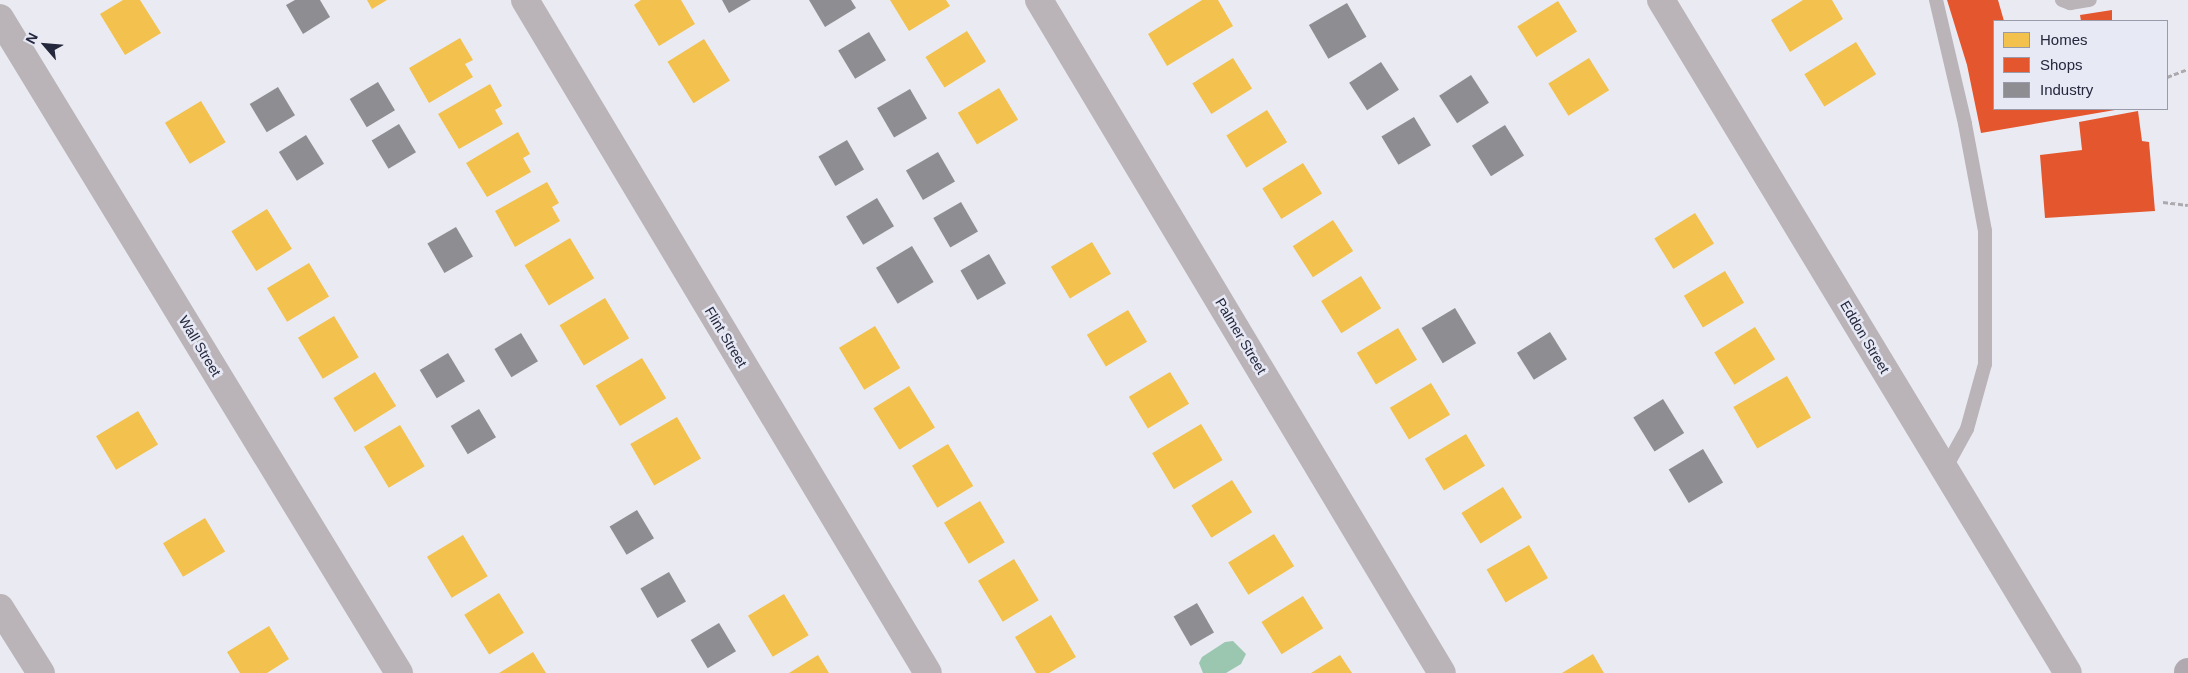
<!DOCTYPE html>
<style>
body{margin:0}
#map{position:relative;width:2188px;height:673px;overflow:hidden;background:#eaebf2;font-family:Arial,sans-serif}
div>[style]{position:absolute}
.water>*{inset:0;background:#9bc7b0}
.homes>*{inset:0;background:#f2c14e;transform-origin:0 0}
.shops>*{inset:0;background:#e4572e}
.industry>*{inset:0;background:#8d8d92;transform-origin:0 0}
.path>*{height:3px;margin-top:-1.5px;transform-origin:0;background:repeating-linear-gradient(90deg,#adaaaf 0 5px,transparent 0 7.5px)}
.service>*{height:14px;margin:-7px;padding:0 7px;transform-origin:7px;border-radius:7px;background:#bab4b9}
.minor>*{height:28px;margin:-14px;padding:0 14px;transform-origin:14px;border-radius:14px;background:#bab4b9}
.secondary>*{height:28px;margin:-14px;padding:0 14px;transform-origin:14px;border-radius:14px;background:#b1a9b0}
span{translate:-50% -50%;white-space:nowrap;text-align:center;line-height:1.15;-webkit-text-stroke:5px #e7e9f5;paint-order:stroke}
.street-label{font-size:14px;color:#25273d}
.legend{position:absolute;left:1993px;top:20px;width:175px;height:90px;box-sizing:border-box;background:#e7e9f5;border:1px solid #999bab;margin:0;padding:6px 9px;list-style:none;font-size:15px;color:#25273d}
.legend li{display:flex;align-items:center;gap:10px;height:25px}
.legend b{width:25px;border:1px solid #999bab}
.north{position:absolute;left:20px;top:20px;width:50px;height:50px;-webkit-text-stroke:4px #e7e9f5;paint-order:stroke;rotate:297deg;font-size:14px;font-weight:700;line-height:20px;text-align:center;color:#25273d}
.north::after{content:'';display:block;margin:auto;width:18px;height:22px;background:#25273d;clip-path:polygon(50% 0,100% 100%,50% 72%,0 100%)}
</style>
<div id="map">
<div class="water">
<div style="clip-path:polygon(1233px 641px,1246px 654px,1241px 664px,1226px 673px,1203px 673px,1199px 663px,1202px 657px,1225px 642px)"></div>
</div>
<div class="homes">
<div style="clip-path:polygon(123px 0,140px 0,161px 33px,125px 55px,100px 14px)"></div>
<div style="clip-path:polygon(367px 0,387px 0,372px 9px)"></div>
<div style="clip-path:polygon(641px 0,681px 0,695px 24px,659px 46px,634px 5px)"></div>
<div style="clip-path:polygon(890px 0,946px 0,950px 6px,909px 31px)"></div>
<div style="clip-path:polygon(1202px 0,1218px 0,1233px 26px,1167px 66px,1148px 34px)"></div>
<div style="clip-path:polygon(1803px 0,1832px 0,1843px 19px,1790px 52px,1771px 20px)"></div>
<div style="left:1558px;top:1px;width:36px;height:48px;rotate:58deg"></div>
<div style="left:967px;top:31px;width:36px;height:49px;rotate:58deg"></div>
<div style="clip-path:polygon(460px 38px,473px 60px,465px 64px,473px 77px,429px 103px,409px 68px)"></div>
<div style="left:704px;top:39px;width:49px;height:43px;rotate:58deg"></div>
<div style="left:1856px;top:42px;width:38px;height:61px;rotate:58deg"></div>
<div style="left:1233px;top:58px;width:36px;height:48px;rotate:58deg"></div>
<div style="left:1589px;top:58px;width:38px;height:48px;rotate:58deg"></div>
<div style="clip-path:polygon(490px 84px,502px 106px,495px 110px,503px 124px,459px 149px,438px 114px)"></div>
<div style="left:999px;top:88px;width:37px;height:48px;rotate:59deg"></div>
<div style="left:201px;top:101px;width:48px;height:42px;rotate:59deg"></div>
<div style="left:1267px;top:110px;width:38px;height:48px;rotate:58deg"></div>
<div style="clip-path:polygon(518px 132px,530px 154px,523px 158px,531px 172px,487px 197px,466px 163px)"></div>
<div style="left:1303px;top:163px;width:36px;height:48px;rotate:58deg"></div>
<div style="clip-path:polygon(547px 182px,559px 203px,552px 207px,560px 221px,515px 247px,495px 211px)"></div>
<div style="left:267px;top:209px;width:47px;height:42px;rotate:58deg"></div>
<div style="left:1695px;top:213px;width:36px;height:48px;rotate:58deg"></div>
<div style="left:1333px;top:220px;width:37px;height:48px;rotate:57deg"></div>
<div style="left:570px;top:238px;width:47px;height:53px;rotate:59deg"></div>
<div style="left:1092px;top:242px;width:37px;height:48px;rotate:59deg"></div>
<div style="left:309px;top:263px;width:39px;height:49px;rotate:59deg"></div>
<div style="left:1725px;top:271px;width:37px;height:48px;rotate:59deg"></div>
<div style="left:1361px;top:276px;width:38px;height:47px;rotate:58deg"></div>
<div style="left:605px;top:298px;width:47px;height:53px;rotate:59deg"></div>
<div style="left:1128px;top:310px;width:37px;height:48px;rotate:59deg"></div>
<div style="left:334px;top:316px;width:48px;height:42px;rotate:59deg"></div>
<div style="left:875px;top:326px;width:49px;height:42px;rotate:59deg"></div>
<div style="left:1755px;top:327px;width:38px;height:48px;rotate:58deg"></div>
<div style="left:1398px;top:328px;width:37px;height:48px;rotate:59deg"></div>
<div style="left:642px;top:358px;width:47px;height:54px;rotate:59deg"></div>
<div style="left:375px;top:372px;width:40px;height:49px;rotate:58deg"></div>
<div style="left:1170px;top:372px;width:37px;height:48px;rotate:59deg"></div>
<div style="left:1787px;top:376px;width:48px;height:62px;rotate:60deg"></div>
<div style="left:1431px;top:383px;width:37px;height:48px;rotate:59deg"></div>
<div style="left:909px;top:386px;width:49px;height:42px;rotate:58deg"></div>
<div style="left:138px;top:411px;width:39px;height:49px;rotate:59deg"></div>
<div style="left:677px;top:417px;width:48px;height:54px;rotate:60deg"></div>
<div style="left:1201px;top:424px;width:42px;height:57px;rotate:59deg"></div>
<div style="left:400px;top:425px;width:48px;height:42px;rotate:59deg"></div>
<div style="left:1466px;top:434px;width:37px;height:48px;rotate:59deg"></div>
<div style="left:948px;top:444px;width:49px;height:42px;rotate:59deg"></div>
<div style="left:1232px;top:480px;width:38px;height:48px;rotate:58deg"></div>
<div style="left:1503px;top:487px;width:36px;height:49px;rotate:58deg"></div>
<div style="left:980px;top:501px;width:48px;height:42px;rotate:59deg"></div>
<div style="left:205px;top:518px;width:39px;height:49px;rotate:59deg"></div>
<div style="left:1274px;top:534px;width:38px;height:54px;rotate:58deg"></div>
<div style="left:463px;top:535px;width:48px;height:42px;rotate:59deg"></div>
<div style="left:1529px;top:545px;width:38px;height:49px;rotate:60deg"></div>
<div style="left:1014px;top:559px;width:48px;height:42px;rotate:59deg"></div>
<div style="left:499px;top:593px;width:47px;height:41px;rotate:58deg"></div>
<div style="left:784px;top:594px;width:48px;height:42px;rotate:59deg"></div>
<div style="left:1303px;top:596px;width:38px;height:49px;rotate:58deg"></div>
<div style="clip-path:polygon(1051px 615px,1076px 657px,1049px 673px,1036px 673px,1015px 637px)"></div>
<div style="clip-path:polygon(269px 626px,289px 659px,267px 673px,240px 673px,227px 652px)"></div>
<div style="clip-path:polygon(533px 652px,546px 673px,499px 673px)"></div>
<div style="clip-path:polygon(1593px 654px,1604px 673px,1562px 673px)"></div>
<div style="clip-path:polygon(818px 655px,829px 673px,789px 673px)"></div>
<div style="clip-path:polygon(1340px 655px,1352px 673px,1311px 673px)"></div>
</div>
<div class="shops">
<div style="clip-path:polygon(1947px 0,1998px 0,2004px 21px,1994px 21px,1994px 109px,2115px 110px,1981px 133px,1967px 65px)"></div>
<div style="clip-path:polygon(2112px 10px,2112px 21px,2081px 21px,2080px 15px)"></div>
<div style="clip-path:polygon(2138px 111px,2142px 141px,2149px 142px,2155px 211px,2045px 218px,2040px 155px,2082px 150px,2079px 122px)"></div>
</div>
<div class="industry">
<div style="clip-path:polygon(295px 0,320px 0,330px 17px,303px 34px,286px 5px)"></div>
<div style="clip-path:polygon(722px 0,751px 0,729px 13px)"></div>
<div style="clip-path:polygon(809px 0,851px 0,856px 8px,825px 27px)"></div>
<div style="left:1347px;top:3px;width:39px;height:44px;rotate:60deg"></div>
<div style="left:869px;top:32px;width:33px;height:36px;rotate:59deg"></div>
<div style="left:1381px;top:62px;width:33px;height:38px;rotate:57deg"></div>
<div style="left:1471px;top:75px;width:33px;height:38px;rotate:57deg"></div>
<div style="left:378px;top:82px;width:33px;height:33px;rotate:59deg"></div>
<div style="left:278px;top:87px;width:33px;height:33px;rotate:59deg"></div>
<div style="left:910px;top:89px;width:34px;height:38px;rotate:60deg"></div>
<div style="left:1414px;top:117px;width:33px;height:38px;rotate:59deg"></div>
<div style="left:399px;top:124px;width:33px;height:32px;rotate:59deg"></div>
<div style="left:1505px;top:125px;width:36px;height:39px;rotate:58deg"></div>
<div style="left:306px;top:135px;width:34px;height:32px;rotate:58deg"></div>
<div style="left:847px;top:140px;width:34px;height:33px;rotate:60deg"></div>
<div style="left:938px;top:152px;width:34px;height:37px;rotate:60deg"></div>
<div style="left:877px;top:198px;width:33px;height:36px;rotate:59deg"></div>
<div style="left:961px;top:202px;width:34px;height:32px;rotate:60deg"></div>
<div style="left:456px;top:227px;width:34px;height:33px;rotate:60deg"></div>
<div style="left:912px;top:246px;width:42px;height:42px;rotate:59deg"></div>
<div style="left:989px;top:254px;width:34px;height:33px;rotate:60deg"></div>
<div style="left:1455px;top:308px;width:41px;height:39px;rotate:59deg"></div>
<div style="left:1550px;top:332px;width:32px;height:39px;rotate:58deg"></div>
<div style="left:521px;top:333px;width:33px;height:31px;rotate:59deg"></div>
<div style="left:448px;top:353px;width:33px;height:33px;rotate:59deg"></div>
<div style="left:1663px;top:399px;width:40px;height:35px;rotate:58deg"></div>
<div style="left:479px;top:409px;width:33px;height:33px;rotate:59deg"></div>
<div style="left:1703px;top:449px;width:39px;height:40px;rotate:59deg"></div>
<div style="left:637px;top:510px;width:33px;height:32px;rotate:59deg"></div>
<div style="left:669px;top:572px;width:34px;height:33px;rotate:60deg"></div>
<div style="left:1197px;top:603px;width:34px;height:27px;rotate:60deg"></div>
<div style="left:719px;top:623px;width:33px;height:33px;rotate:59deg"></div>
</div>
<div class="path">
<div style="left:2167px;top:77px;width:22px;rotate:-21deg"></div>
<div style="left:2163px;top:202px;width:25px;rotate:7deg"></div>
</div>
<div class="service">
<div style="left:1936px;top:0;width:127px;rotate:76.8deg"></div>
<div style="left:1965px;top:124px;width:109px;rotate:79.4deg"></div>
<div style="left:1985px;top:231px;width:133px;rotate:90deg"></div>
<div style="left:1985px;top:364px;width:67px;rotate:105.5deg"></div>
<div style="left:1967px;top:429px;width:46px;rotate:118.8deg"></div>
<div style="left:2062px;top:0;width:9px;rotate:21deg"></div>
<div style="left:2070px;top:3px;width:20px;rotate:-9deg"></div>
</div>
<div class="minor">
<div style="left:525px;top:0;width:784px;rotate:59.09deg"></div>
<div style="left:1039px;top:0;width:784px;rotate:59.09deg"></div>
<div style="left:1661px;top:0;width:786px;rotate:58.84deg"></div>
<div style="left:0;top:18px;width:767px;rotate:58.65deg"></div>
<div style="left:0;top:608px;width:77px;rotate:57.8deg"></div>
</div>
<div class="secondary">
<div style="left:2188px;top:673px;width:1px;rotate:-90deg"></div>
</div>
<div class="street-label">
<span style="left:1241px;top:336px;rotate:59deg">Palmer Street</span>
<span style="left:726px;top:337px;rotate:59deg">Flint Street</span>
<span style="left:1865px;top:337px;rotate:59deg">Eddon Street</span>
<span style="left:200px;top:346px;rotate:59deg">Wall Street</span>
</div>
<ul class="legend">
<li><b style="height:14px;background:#f2c14e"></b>Homes</li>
<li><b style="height:14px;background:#e4572e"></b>Shops</li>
<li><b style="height:14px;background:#8d8d92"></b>Industry</li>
</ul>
<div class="north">N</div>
</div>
